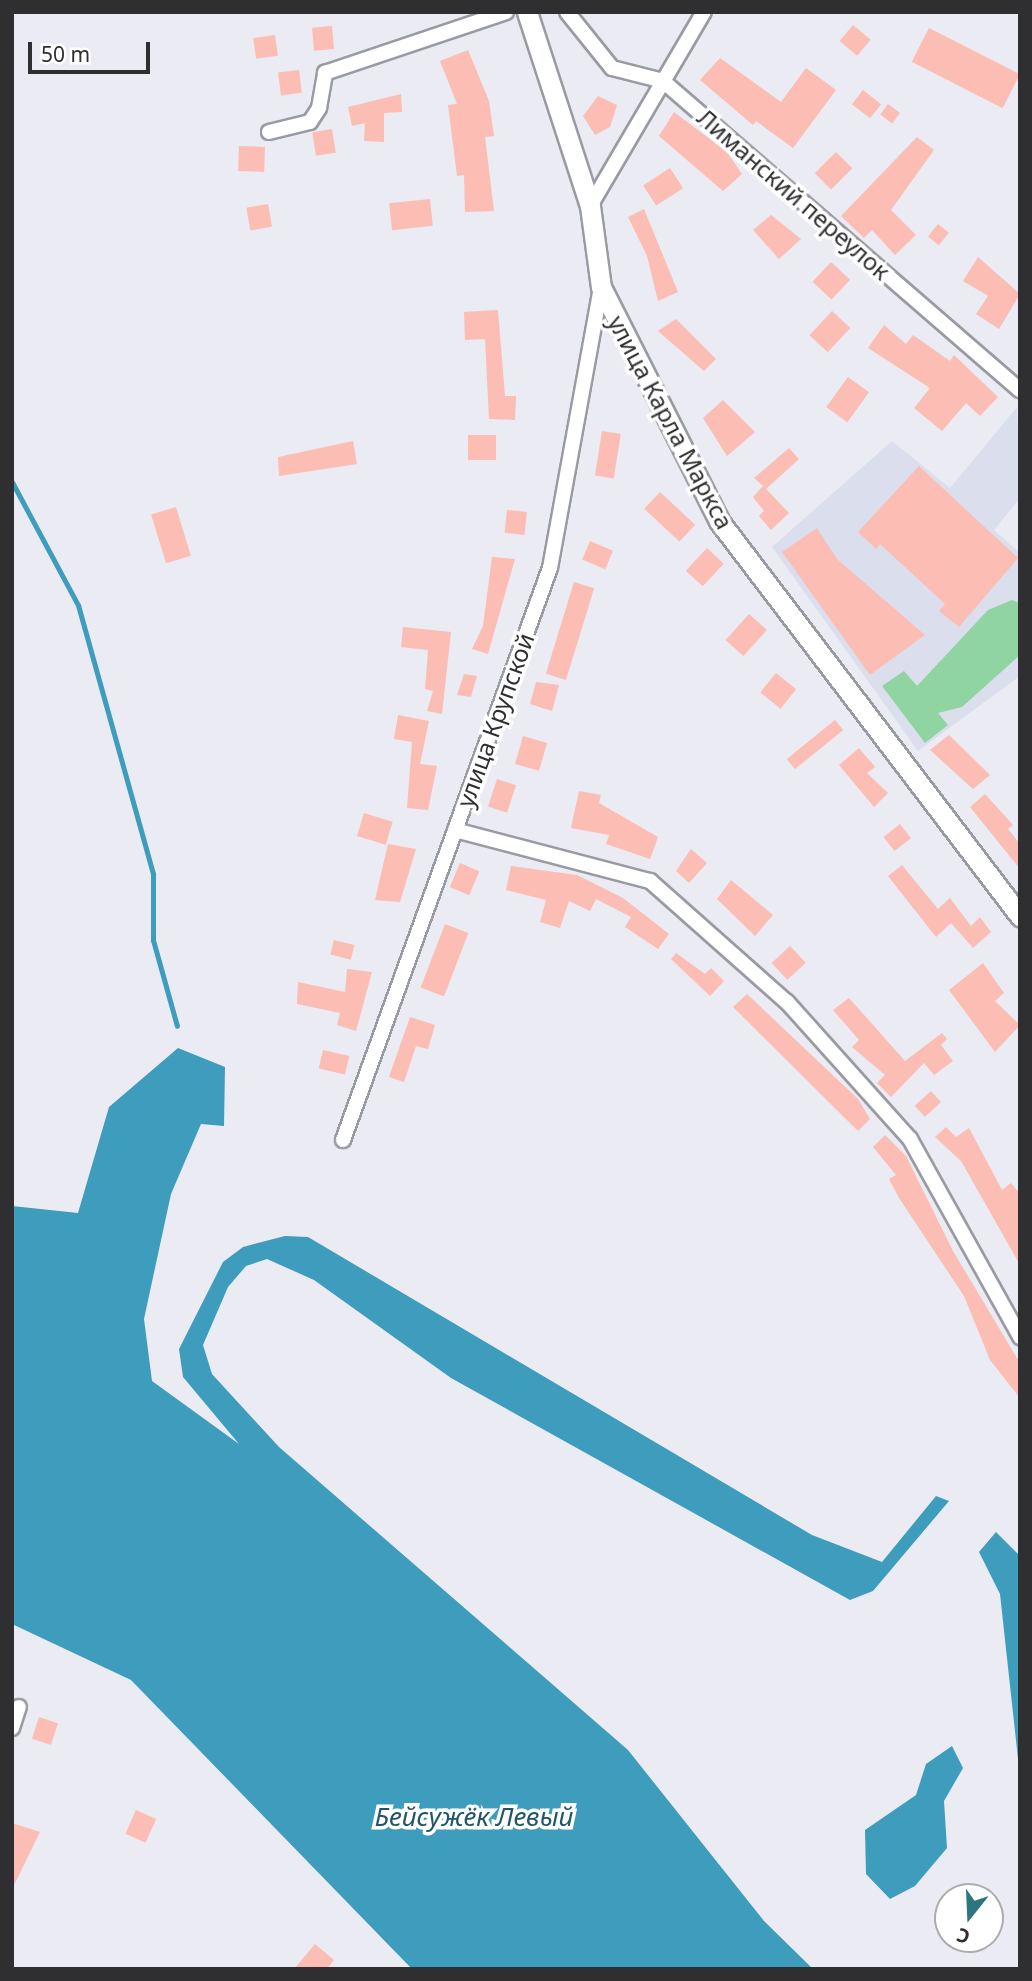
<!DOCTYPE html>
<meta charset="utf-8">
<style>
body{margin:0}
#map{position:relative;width:1032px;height:1981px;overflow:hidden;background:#eaebf3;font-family:"Noto Sans",sans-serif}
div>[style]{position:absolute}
.built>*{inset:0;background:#dbdfed}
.green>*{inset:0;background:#8fd4a1}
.water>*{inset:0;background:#3e9cbd}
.stream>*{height:5px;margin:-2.5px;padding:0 2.5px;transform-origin:2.5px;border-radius:2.5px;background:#3e9cbd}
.building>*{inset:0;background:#fcbdb4;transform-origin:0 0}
.roads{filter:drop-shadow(2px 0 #999ba2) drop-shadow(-2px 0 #999ba2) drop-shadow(0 2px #999ba2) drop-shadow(0 -2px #999ba2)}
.street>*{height:14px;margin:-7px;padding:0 7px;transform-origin:7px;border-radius:7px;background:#fff}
.secondary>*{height:19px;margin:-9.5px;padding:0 9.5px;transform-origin:9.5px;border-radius:9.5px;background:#fff}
span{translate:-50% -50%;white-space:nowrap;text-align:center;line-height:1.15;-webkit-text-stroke:7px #fff;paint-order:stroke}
.street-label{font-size:24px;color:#2f2f32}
.water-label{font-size:26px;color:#215567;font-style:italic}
.frame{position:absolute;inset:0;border:14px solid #2f2f32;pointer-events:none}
.north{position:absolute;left:934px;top:1883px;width:70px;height:70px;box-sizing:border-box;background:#fff;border:2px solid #acacad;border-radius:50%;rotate:198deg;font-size:19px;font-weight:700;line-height:28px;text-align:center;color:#2f2f32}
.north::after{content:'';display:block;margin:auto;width:24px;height:32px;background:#2d757f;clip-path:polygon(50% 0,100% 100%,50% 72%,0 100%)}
.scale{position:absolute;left:28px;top:42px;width:122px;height:32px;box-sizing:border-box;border:4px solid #2f2f32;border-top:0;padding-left:9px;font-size:21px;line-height:24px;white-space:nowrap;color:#2f2f32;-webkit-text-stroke:5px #fff;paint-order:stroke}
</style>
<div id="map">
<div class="built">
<div style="clip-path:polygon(1017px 407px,1020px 498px,994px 530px,1020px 553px,1020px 676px,918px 751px,772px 547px,892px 441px,950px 488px)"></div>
</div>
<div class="green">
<div style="clip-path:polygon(1012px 600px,1020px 603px,1020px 655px,962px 707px,938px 713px,948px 725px,925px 743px,882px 686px,904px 671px,917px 686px,988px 610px)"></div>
</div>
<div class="water">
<div style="clip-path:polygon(178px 1048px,225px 1067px,224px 1126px,201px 1124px,171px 1194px,144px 1319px,152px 1381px,239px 1444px,183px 1377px,179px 1349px,223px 1262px,243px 1247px,285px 1236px,308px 1237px,812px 1535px,882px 1562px,936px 1496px,949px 1501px,873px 1591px,850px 1600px,451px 1378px,314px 1280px,267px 1259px,246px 1266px,228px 1287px,203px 1345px,212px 1374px,279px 1447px,628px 1750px,764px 1921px,813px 1969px,412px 1969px,131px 1680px,12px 1624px,12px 1206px,78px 1213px,109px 1107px)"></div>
<div style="clip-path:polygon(996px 1532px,1020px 1556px,1020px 1777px,1000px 1594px,979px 1552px)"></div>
<div style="clip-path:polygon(952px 1746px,963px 1768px,944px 1801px,947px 1848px,915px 1886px,890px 1899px,866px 1874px,865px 1830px,916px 1795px,926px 1764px)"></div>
</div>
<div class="stream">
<div style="left:12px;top:482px;width:140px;rotate:61.8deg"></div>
<div style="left:78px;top:605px;width:279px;rotate:74.4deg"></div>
<div style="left:153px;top:874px;width:66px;rotate:90deg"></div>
<div style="left:153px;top:940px;width:89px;rotate:74.4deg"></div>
</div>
<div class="building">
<div style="left:853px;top:25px;width:23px;height:21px;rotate:40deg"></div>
<div style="left:332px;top:26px;width:23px;height:20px;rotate:85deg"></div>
<div style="left:929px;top:28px;width:102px;height:38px;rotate:27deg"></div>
<div style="left:275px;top:35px;width:21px;height:22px;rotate:82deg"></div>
<div style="clip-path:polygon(468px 50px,489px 101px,494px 136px,485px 137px,494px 211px,465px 212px,464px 175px,457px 176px,448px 105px,457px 104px,440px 61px)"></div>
<div style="clip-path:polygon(720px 58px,781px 102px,806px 68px,836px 90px,793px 148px,756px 121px,753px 125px,700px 80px)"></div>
<div style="left:299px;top:70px;width:23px;height:21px;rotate:83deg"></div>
<div style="left:863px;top:90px;width:23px;height:18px;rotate:38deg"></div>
<div style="clip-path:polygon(401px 94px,402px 112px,384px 113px,384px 142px,364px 141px,365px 123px,352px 126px,348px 107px)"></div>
<div style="clip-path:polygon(598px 96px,617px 105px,610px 127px,595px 135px,583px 116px)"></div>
<div style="left:888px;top:104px;width:15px;height:13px;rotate:37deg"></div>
<div style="clip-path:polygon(674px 112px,727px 152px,742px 174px,723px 191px,659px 136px)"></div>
<div style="left:332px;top:129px;width:24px;height:20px;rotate:81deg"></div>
<div style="clip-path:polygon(917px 137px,934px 150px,891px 210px,916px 235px,895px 255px,872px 230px,864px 238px,841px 216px)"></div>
<div style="left:239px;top:146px;width:26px;height:25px;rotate:2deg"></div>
<div style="left:836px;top:152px;width:23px;height:30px;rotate:45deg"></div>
<div style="left:670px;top:168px;width:24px;height:32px;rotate:57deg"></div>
<div style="left:430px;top:199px;width:27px;height:41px;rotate:84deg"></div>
<div style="left:268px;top:204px;width:23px;height:22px;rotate:80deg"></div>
<div style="clip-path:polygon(644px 209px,678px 292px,658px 301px,647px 256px,628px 217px)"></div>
<div style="clip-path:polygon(771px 215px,801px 239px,779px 259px,753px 230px)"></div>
<div style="left:938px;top:224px;width:14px;height:16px;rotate:39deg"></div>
<div style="clip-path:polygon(978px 257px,1020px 294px,999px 329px,976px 314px,988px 296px,963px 281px)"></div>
<div style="left:831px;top:262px;width:26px;height:27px;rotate:43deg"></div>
<div style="clip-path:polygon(498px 310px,505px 396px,516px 396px,515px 420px,489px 419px,485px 339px,465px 340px,464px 312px)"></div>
<div style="left:832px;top:311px;width:25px;height:33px;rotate:43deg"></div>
<div style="clip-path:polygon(676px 319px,716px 359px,704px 371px,658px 331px)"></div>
<div style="clip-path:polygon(884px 325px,906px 344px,913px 335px,950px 361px,954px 355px,998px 397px,980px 416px,966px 403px,942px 431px,914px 408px,930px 388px,868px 348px)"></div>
<div style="left:848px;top:377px;width:26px;height:37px;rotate:36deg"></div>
<div style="clip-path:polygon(723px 400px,755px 432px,727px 456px,703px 418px)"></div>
<div style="left:602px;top:431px;width:19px;height:45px;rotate:9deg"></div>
<div style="left:468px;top:435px;width:28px;height:25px"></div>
<div style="clip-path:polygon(353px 441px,357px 464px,279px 476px,278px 457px)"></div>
<div style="clip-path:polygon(789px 448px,799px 459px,766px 489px,789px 513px,771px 530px,759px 516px,764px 511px,753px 497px,763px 486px,754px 478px)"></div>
<div style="clip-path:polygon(919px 466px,1018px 558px,959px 627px,939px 611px,945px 604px,880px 544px,876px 549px,858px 532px)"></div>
<div style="left:660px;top:492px;width:48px;height:23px;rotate:43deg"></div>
<div style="left:176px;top:507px;width:51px;height:26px;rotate:73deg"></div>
<div style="left:507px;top:510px;width:20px;height:23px;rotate:6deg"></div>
<div style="clip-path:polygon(817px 528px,837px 559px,925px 635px,870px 675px,782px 552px)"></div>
<div style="left:590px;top:541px;width:25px;height:20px;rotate:23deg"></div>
<div style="left:707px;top:548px;width:23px;height:31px;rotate:43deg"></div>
<div style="clip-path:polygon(492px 557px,515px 559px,488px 654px,472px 649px,483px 626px)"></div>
<div style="left:574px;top:582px;width:21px;height:96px;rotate:17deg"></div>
<div style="left:749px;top:614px;width:24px;height:35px;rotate:42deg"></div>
<div style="clip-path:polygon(403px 627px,451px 632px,442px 714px,427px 711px,433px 691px,425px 689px,428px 650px,401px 647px)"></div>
<div style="left:776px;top:673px;width:26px;height:25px;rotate:39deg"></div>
<div style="clip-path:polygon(464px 674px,477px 676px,471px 697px,457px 695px)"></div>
<div style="clip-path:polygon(536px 682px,559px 685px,552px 711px,530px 704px)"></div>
<div style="clip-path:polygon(398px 715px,429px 721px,420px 764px,437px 766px,428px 810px,407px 808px,412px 742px,394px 739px)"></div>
<div style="left:835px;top:720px;width:13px;height:62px;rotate:51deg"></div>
<div style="clip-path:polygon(949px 735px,990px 775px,973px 789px,930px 750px)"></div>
<div style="left:523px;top:736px;width:25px;height:29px;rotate:16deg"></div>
<div style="clip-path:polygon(859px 748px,875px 767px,867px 773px,888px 793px,874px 807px,839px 765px)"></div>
<div style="left:497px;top:779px;width:20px;height:29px;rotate:18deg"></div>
<div style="clip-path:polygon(579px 791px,601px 795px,599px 803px,658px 837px,650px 859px,606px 844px,609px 835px,571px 828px)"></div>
<div style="clip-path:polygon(985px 794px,1013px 825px,1008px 829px,1020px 844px,1020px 869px,970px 807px)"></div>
<div style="left:364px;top:813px;width:30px;height:24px;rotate:17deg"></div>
<div style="left:900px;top:824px;width:18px;height:21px;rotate:52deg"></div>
<div style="clip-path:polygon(388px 844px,416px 849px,400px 902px,375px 900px)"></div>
<div style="clip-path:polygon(691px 849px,707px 863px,689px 883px,676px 871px)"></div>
<div style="left:460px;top:863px;width:21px;height:26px;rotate:23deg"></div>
<div style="clip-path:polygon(902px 865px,938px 909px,950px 898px,971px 926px,980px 917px,991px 932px,973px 948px,951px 923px,936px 937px,888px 876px)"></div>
<div style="clip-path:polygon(511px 866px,577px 875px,623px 898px,669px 934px,658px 949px,625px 927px,631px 917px,596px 899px,590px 911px,569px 901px,560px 928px,540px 922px,546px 900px,506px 890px)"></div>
<div style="clip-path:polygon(731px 880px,773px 915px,755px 936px,717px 899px)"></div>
<div style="left:445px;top:924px;width:25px;height:68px;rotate:21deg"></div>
<div style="left:334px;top:940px;width:21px;height:15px;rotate:14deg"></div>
<div style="left:790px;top:946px;width:23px;height:25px;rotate:47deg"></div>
<div style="clip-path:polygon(676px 953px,705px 974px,711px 968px,724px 981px,710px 996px,671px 959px)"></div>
<div style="clip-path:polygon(983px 963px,1004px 993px,995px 1001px,1020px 1025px,995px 1052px,949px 990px)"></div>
<div style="clip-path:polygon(347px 969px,372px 972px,356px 1031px,337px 1025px,340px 1013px,297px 1004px,298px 982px,345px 992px)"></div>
<div style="clip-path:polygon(747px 994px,858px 1099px,870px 1119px,858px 1131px,733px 1007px)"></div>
<div style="clip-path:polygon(849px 998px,905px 1061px,942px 1033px,947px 1039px,941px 1045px,953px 1061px,934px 1075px,924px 1063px,891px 1097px,877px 1083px,885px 1075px,852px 1047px,859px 1040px,833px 1010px)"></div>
<div style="clip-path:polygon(410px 1017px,435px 1025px,428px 1049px,416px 1046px,404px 1082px,389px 1077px)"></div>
<div style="left:323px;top:1050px;width:27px;height:19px;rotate:13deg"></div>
<div style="left:931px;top:1091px;width:15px;height:22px;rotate:48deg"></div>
<div style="clip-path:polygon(946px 1127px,956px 1137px,969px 1128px,1002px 1190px,1011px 1183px,1020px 1194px,1020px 1265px,961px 1161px,935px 1137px)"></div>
<div style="clip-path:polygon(885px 1135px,906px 1156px,953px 1251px,1020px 1363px,1020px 1398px,990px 1360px,964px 1296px,899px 1198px,889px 1179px,896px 1175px,873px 1147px)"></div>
<div style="left:39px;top:1717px;width:20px;height:23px;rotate:18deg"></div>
<div style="left:136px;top:1810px;width:22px;height:26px;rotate:24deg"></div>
<div style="clip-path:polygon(12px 1823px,40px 1832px,14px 1885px,12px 1885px)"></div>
<div style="clip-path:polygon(315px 1944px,334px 1960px,327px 1969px,294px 1969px)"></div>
</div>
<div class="roads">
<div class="street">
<div style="left:567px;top:12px;width:72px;rotate:51.2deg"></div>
<div style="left:612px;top:68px;width:53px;rotate:14.3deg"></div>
<div style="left:663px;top:81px;width:472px;rotate:40.9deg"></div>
<div style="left:269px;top:132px;width:42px;rotate:-13.7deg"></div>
<div style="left:310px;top:122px;width:17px;rotate:-57deg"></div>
<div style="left:319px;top:108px;width:36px;rotate:-80deg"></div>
<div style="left:325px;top:73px;width:191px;rotate:-18.6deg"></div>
<div style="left:590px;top:206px;width:225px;rotate:-59.6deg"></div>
<div style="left:455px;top:830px;width:202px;rotate:14.7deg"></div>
<div style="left:650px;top:881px;width:183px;rotate:41.5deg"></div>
<div style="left:787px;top:1002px;width:184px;rotate:48.1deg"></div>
<div style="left:910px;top:1139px;width:227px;rotate:60.9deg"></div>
<div style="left:343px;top:1140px;width:608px;rotate:-70.11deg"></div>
<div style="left:550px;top:568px;width:286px;rotate:-79.7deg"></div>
<div style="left:12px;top:1728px;width:22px;rotate:-72deg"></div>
</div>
<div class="secondary">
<div style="left:527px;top:12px;width:204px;rotate:72deg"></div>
<div style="left:590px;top:206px;width:82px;rotate:82.3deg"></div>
<div style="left:601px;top:287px;width:262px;rotate:63.2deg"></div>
<div style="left:719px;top:521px;width:497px;rotate:52.7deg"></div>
</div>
</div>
<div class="street-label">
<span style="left:794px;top:194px;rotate:41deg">Лиманский переулок</span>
<span style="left:671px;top:422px;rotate:62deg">улица Карла Маркса</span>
<span style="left:495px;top:720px;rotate:-70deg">улица Крупской</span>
</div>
<div class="water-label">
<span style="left:474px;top:1817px">Бейсужёк Левый</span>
</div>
<div class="frame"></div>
<div class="north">С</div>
<div class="scale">50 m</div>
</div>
